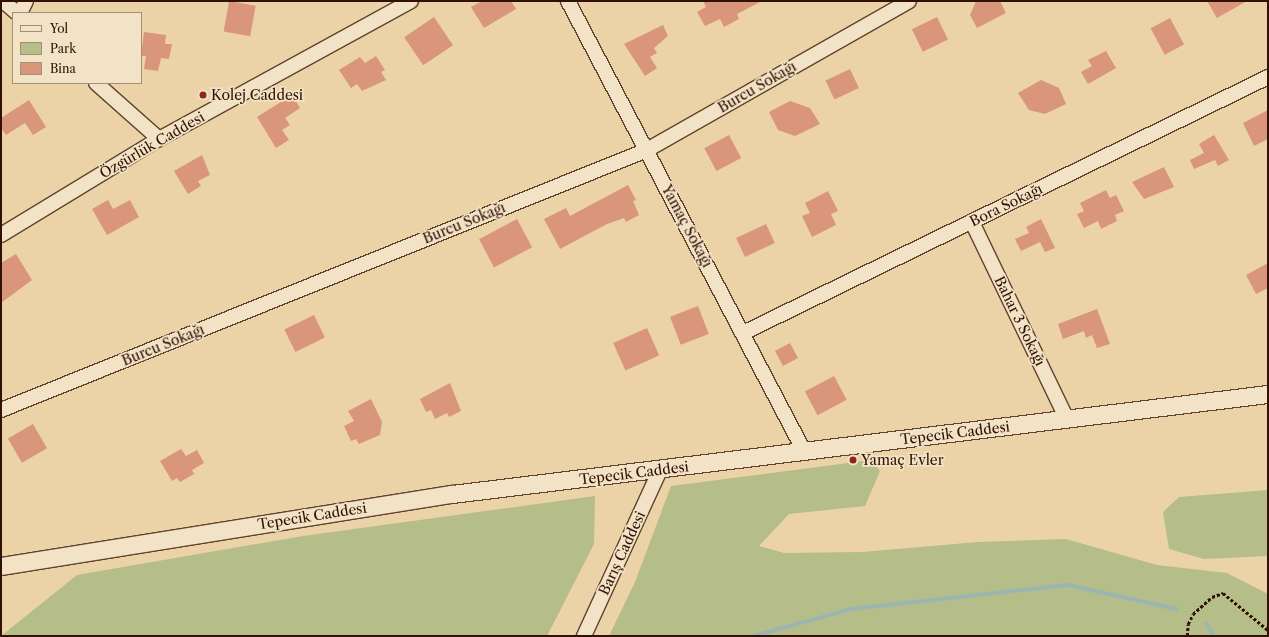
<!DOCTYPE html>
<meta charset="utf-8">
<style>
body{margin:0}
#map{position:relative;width:1269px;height:637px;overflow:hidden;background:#ebd3a7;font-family:"Libre Caslon Text",serif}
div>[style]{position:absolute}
.green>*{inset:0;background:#b5bd89}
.stream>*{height:4px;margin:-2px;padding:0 2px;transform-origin:2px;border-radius:2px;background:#9bb6b1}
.building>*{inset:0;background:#d9967b;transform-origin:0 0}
.path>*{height:2.5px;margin-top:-1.25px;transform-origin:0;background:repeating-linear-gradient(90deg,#311103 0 3px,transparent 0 5px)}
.roads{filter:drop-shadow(1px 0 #60422c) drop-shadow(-1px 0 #60422c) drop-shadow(0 1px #60422c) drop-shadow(0 -1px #60422c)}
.minor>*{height:14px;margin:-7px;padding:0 7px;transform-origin:7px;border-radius:7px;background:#f2e2c6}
.tertiary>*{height:17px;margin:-8.5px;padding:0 8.5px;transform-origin:8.5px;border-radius:8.5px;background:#f2e2c6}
.dots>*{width:11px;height:11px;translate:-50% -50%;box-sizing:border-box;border:2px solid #f2e2c6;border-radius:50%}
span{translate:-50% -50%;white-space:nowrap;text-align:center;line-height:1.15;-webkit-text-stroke:3.5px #f2e2c6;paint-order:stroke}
.street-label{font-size:14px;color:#311103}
.poi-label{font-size:14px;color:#311103}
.left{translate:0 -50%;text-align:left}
.frame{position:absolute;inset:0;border:2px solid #311103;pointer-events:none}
.legend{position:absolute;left:12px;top:12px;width:130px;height:72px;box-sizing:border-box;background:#f2e2c6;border:1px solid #a58e78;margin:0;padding:5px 7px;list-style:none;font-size:12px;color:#311103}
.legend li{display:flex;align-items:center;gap:8px;height:20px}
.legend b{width:20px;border:1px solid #a58e78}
</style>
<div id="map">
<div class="green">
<div style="clip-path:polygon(871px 460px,880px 471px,865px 506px,789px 514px,759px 546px,784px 553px,863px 552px,978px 542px,1066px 539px,1157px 565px,1227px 573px,1268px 594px,1267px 636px,609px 636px,635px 582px,671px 486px)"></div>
<div style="clip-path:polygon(1268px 490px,1268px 556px,1204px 559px,1169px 549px,1163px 512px,1179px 497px)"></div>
<div style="clip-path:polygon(595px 496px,594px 544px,547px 636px,1px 636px,77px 575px,303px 536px)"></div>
</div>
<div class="stream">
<div style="left:1206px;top:623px;width:15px;rotate:58deg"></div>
<div style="left:753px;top:636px;width:102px;rotate:-15.4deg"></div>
<div style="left:851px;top:609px;width:218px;rotate:-6.3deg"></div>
<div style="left:1068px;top:585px;width:111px;rotate:12.5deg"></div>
</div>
<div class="building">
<div style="left:229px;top:1px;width:27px;height:31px;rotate:10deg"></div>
<div style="clip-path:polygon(482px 1px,511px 1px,516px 9px,484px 28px,471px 7px)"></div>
<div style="clip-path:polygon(703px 1px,762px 1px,737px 14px,739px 19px,724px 27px,720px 19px,705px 26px,697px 12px,706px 7px)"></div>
<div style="clip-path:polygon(976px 1px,1000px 1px,1006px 13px,977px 28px,970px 15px)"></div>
<div style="clip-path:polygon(1207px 1px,1247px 1px,1217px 18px)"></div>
<div style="left:434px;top:17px;width:34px;height:36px;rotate:56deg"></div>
<div style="left:937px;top:17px;width:25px;height:28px;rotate:64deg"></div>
<div style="left:1170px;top:18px;width:30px;height:22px;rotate:62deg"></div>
<div style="clip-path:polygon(663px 25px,668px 36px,654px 48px,657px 53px,650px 57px,657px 68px,645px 76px,624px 44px)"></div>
<div style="clip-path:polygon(144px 32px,166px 35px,165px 44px,172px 44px,169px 59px,161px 58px,158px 71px,144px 69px,146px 56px,141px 56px)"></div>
<div style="clip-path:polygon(1106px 51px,1116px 68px,1088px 84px,1081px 72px,1092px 66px,1088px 60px)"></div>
<div style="clip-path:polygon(376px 56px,385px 70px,381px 72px,386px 80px,362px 91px,357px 84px,351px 88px,339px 70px,360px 57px,365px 63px)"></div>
<div style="left:850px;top:69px;width:21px;height:27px;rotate:65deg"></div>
<div style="clip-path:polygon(1041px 80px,1059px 88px,1066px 104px,1045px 114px,1029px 110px,1018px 93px)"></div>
<div style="clip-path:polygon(292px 95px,300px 108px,285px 118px,290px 125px,282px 130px,289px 140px,276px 148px,257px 117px)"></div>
<div style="clip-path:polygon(29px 100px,46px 127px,33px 135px,25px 123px,6px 135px,1px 128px,1px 118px)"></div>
<div style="clip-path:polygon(790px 101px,810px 108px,820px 124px,795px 136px,778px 130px,769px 112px)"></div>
<div style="clip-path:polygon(1268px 110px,1268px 139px,1254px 146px,1243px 123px)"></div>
<div style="left:729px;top:135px;width:26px;height:28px;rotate:62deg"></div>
<div style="clip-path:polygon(1214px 135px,1229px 160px,1218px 166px,1215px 160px,1194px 169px,1190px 160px,1204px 153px,1199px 144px)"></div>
<div style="clip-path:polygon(202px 155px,210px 175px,198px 181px,201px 186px,188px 194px,174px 171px)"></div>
<div style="clip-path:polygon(1164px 167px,1174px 187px,1144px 199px,1132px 182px)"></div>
<div style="clip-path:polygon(628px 185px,636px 200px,633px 201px,639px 215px,626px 222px,624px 218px,607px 224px,560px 249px,544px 219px,566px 208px,570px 216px)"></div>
<div style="clip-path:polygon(1106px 190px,1110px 198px,1116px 195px,1124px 211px,1115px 215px,1117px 221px,1101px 229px,1098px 221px,1084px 228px,1077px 214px,1084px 211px,1080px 203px)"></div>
<div style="clip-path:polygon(828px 191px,838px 211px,831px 214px,836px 225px,812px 237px,802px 216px,810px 213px,805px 203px)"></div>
<div style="clip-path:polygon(108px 200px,113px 209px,130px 200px,139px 217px,107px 235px,92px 209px)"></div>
<div style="left:517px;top:219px;width:32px;height:43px;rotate:62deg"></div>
<div style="clip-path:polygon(1041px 219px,1055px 248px,1045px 252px,1040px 242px,1021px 251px,1015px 239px,1029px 233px,1026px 227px)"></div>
<div style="left:766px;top:224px;width:21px;height:33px;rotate:65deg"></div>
<div style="clip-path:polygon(16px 254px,32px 280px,1px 303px,1px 263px)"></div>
<div style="clip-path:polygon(1268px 263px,1268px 288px,1256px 294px,1246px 275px)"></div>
<div style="left:698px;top:306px;width:30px;height:30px;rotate:69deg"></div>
<div style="clip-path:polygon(1097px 309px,1110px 344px,1097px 348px,1092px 335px,1086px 338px,1084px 331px,1063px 339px,1058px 324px)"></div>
<div style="left:314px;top:315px;width:25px;height:33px;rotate:64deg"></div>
<div style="left:647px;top:328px;width:30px;height:37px;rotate:66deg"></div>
<div style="left:790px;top:343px;width:17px;height:17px;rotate:62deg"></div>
<div style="left:834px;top:376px;width:27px;height:33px;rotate:62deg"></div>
<div style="clip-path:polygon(450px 383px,461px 411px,449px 417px,447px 413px,435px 419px,431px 410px,426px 412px,420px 399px)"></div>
<div style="clip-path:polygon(371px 399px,382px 422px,380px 435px,359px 444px,356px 439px,351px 441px,344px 426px,354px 421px,348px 411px)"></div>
<div style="left:33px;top:424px;width:28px;height:29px;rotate:60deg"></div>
<div style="clip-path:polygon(181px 449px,186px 456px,197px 450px,204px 463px,192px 470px,194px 474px,180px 482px,177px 478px,172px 481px,160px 461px)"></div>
</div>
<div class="path">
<div style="left:1187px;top:636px;width:12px;rotate:-85deg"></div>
<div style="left:1188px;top:624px;width:11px;rotate:-63deg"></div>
<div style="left:1193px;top:614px;width:25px;rotate:-42deg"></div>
<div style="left:1212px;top:597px;width:12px;rotate:-20deg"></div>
<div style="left:1223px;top:593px;width:58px;rotate:39.4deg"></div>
</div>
<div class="roads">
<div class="minor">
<div style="left:3px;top:1px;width:18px;rotate:41deg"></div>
<div style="left:568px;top:1px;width:508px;rotate:62.33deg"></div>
<div style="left:20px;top:13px;width:13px;rotate:-63deg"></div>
<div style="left:96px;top:83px;width:84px;rotate:41.6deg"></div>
<div style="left:972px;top:222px;width:219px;rotate:64.3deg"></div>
<div style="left:1px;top:235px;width:185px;rotate:-31.3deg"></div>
<div style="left:159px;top:139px;width:287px;rotate:-28.7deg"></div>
<div style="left:743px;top:333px;width:584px;rotate:-25.99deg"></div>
<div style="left:1px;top:410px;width:696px;rotate:-21.92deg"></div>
<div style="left:647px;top:150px;width:301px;rotate:-29.6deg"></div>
<div style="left:584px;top:636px;width:183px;rotate:-65.4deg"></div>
</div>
<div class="tertiary">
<div style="left:1px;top:566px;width:457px;rotate:-9.1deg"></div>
<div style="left:452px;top:494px;width:822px;rotate:-6.99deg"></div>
</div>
</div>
<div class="dots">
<div style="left:203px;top:95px;background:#8f2418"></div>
<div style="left:853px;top:460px;background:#8f2418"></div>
</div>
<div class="street-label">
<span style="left:757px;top:87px;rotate:-30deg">Burcu Sokağı</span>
<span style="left:152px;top:145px;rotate:-30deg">Özgürlük Caddesi</span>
<span style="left:1006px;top:205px;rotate:-26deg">Bora Sokağı</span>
<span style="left:464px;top:223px;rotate:-22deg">Burcu Sokağı</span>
<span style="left:687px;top:226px;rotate:62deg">Yamaç Sokağı</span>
<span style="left:1020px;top:321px;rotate:64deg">Bahar 3 Sokağı</span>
<span style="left:163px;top:345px;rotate:-22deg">Burcu Sokağı</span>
<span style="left:955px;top:433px;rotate:-7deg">Tepecik Caddesi</span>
<span style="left:634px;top:473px;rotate:-7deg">Tepecik Caddesi</span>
<span style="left:312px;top:516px;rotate:-9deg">Tepecik Caddesi</span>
<span style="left:622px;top:553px;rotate:-65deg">Barış Caddesi</span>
</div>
<div class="poi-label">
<span class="left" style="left:211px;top:95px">Kolej Caddesi</span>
<span class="left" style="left:861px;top:460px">Yamaç Evler</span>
</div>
<div class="frame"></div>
<ul class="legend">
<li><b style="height:5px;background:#f2e2c6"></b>Yol</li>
<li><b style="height:11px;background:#b5bd89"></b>Park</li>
<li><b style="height:11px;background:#d9967b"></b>Bina</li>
</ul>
</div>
